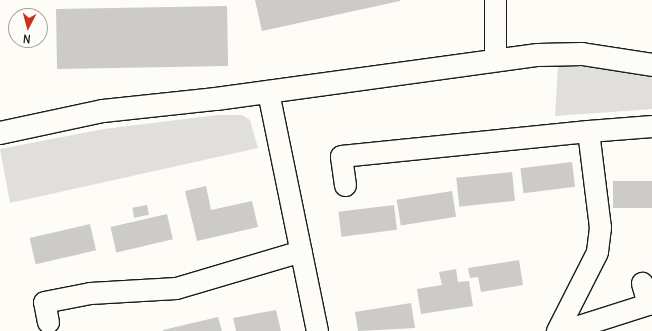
<!DOCTYPE html>
<style>
body{margin:0}
#map{position:relative;width:652px;height:331px;overflow:hidden;background:#fdfcf7;font-family:Delius,sans-serif}
div>[style]{position:absolute}
.green>*{inset:0;background:#e0dfdb}
.building>*{inset:0;background:#cccbc8;transform-origin:0 0}
.roads{filter:drop-shadow(1px 0 #1c1c1c) drop-shadow(-1px 0 #1c1c1c) drop-shadow(0 1px #1c1c1c) drop-shadow(0 -1px #1c1c1c)}
.minor>*{height:21px;margin:-10.5px;padding:0 10.5px;transform-origin:10.5px;border-radius:10.5px;background:#fdfcf7}
.major>*{height:22px;margin:-11px;padding:0 11px;transform-origin:11px;border-radius:11px;background:#fdfcf7}
span{translate:-50% -50%;white-space:nowrap;text-align:center;line-height:1.15;-webkit-text-stroke:3px #fdfcf7;paint-order:stroke}
.north{position:absolute;left:8px;top:8px;width:40px;height:40px;box-sizing:border-box;background:#fdfcf7;border:1px solid #a3a29f;border-radius:50%;rotate:186deg;font-size:11px;font-weight:700;line-height:16px;text-align:center;color:#1c1c1c}
.north::after{content:'';display:block;margin:auto;width:14px;height:18px;background:#c8321e;clip-path:polygon(50% 0,100% 100%,50% 72%,0 100%)}
</style>
<div id="map">
<div class="green">
<div style="clip-path:polygon(558px 65px,612px 68px,652px 76px,652px 109px,555px 116px)"></div>
<div style="clip-path:polygon(217px 115px,242px 115px,250px 120px,258px 148px,10px 203px,0 149px,104px 129px)"></div>
</div>
<div class="building">
<div style="clip-path:polygon(255px 0,400px 0,400px 1px,262px 31px)"></div>
<div style="left:227px;top:6px;width:60px;height:171px;rotate:89deg"></div>
<div style="left:572px;top:162px;width:25px;height:52px;rotate:83deg"></div>
<div style="left:512px;top:172px;width:29px;height:56px;rotate:84deg"></div>
<div style="left:652px;top:181px;width:27px;height:39px;rotate:90deg"></div>
<div style="clip-path:polygon(206px 186px,211px 210px,252px 201px,258px 227px,197px 241px,185px 191px)"></div>
<div style="left:452px;top:191px;width:26px;height:56px;rotate:81deg"></div>
<div style="left:147px;top:205px;width:10px;height:15px;rotate:79deg"></div>
<div style="left:394px;top:205px;width:25px;height:56px;rotate:83deg"></div>
<div style="left:167px;top:214px;width:26px;height:58px;rotate:77deg"></div>
<div style="left:90px;top:224px;width:27px;height:62px;rotate:77deg"></div>
<div style="clip-path:polygon(519px 260px,523px 285px,481px 292px,478px 277px,470px 278px,468px 268px)"></div>
<div style="clip-path:polygon(456px 269px,458px 282px,469px 281px,473px 306px,421px 314px,417px 289px,442px 285px,439px 272px)"></div>
<div style="clip-path:polygon(411px 303px,415px 328px,358px 331px,355px 312px)"></div>
<div style="clip-path:polygon(276px 310px,281px 331px,236px 331px,233px 318px)"></div>
<div style="clip-path:polygon(218px 317px,222px 331px,163px 331px,163px 330px)"></div>
</div>
<div class="roads">
<div class="minor">
<div style="left:495px;top:0;width:60px;rotate:90deg"></div>
<div style="left:268px;top:92px;width:244px;rotate:78.4deg"></div>
<div style="left:588px;top:131px;width:64px;rotate:-4.5deg"></div>
<div style="left:345px;top:185px;width:29px;rotate:-98deg"></div>
<div style="left:341px;top:156px;width:248px;rotate:-5.8deg"></div>
<div style="left:588px;top:131px;width:97px;rotate:82.9deg"></div>
<div style="left:600px;top:227px;width:25px;rotate:97deg"></div>
<div style="left:597px;top:252px;width:89px;rotate:116.9deg"></div>
<div style="left:48px;top:322px;width:20px;rotate:-101deg"></div>
<div style="left:44px;top:302px;width:47px;rotate:-11.1deg"></div>
<div style="left:90px;top:293px;width:86px;rotate:-3.3deg"></div>
<div style="left:176px;top:288px;width:130px;rotate:-16.5deg"></div>
<div style="left:563px;top:331px;width:89px;rotate:-17.6deg"></div>
<div style="left:648px;top:304px;width:22px;rotate:-106deg"></div>
</div>
<div class="major">
<div style="left:0;top:133px;width:105px;rotate:-12.1deg"></div>
<div style="left:103px;top:111px;width:114px;rotate:-6.1deg"></div>
<div style="left:216px;top:99px;width:325px;rotate:-7.8deg"></div>
<div style="left:538px;top:55px;width:44px;rotate:-1.3deg"></div>
<div style="left:582px;top:54px;width:71px;rotate:8.9deg"></div>
</div>
</div>
<div class="north">N</div>
</div>
